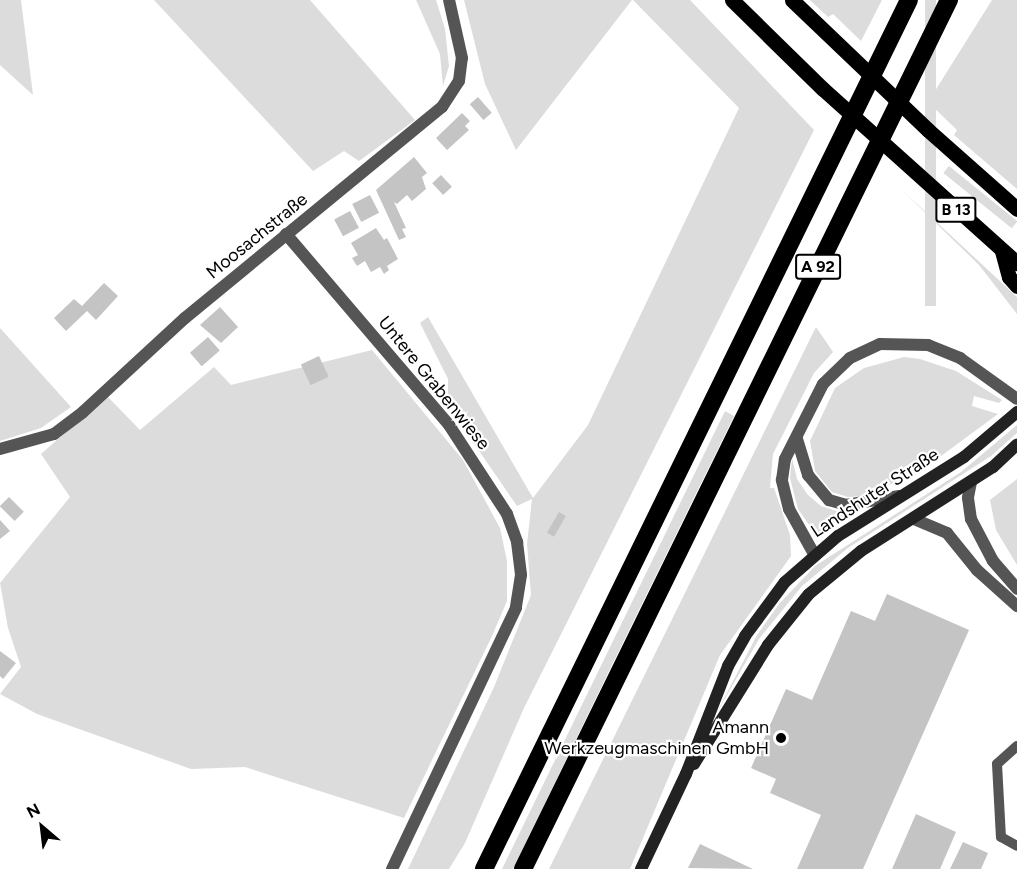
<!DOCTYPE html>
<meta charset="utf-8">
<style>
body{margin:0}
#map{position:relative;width:1017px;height:869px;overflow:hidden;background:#fff;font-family:Figtree,sans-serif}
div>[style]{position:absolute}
.green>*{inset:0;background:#dcdcdc;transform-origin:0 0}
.building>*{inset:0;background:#c4c4c4;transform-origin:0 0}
.service>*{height:10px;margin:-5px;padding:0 5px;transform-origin:5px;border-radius:5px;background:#555}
.minor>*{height:12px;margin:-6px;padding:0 6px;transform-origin:6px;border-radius:6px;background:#555}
.secondary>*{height:12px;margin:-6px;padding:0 6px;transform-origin:6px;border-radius:6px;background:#222}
.primary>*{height:15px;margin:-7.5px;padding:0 7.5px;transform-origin:7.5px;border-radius:7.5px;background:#000}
.motorway>*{height:18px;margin:-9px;padding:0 9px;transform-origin:9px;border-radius:9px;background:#000}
.dots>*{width:16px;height:16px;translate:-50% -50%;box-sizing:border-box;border:3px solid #fff;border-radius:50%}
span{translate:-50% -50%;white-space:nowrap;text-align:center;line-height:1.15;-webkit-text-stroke:4.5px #fff;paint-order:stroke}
.shield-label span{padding:2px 4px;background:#fff;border:2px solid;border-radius:4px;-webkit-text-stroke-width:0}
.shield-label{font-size:16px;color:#000;font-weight:700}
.street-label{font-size:18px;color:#000}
.poi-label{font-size:18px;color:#000}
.right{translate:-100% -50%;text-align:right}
.north{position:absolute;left:12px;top:797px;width:60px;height:60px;-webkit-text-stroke:4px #fff;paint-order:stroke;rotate:332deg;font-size:16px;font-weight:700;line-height:24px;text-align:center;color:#000}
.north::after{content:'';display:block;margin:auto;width:21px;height:27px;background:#000;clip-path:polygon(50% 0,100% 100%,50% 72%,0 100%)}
</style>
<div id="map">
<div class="green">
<div style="clip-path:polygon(0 0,21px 0,33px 95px,0 65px)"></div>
<div style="clip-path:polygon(154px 0,310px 0,415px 120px,359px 161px,344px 151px,313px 171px)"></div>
<div style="clip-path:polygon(416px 0,436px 0,445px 29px,449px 66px,443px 86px,440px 54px)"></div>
<div style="clip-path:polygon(464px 0,632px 0,516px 150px,485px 84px)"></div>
<div style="clip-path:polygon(633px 0,690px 0,814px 130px,524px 708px,465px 843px,449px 869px,408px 869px,494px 687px,531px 595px,527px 544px,532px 499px,517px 506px,448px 406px,448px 379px,420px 323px,428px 317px,533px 498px,588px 425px,739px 108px)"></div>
<div style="clip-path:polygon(810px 0,882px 0,861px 41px,833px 14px,828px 17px)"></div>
<div style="left:925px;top:0;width:11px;height:306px"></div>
<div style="clip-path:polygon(992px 0,1017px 0,1017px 189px,954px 135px,957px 130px,928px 102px)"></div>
<div style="left:949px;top:166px;width:88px;height:9px;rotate:39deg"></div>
<div style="clip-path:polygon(901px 189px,1017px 297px,1017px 314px,979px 265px)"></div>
<div style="clip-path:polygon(816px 327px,833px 352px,814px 373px,773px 454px,770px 488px,774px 488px,790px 535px,791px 556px,720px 655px,630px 869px,549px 869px)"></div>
<div style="clip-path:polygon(0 328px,71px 407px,41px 428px,0 441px)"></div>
<div style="clip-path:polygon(372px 350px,463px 460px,500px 528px,507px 561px,507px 601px,492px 636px,404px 818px,245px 767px,191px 769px,37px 714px,0 694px,21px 667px,8px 628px,0 583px,70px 497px,41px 454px,107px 396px,140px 430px,214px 367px,231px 385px)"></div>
<div style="clip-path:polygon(904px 357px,920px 359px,956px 371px,1002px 400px,999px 403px,974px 396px,972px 406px,998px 414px,918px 473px,862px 496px,848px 497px,832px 492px,815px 471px,810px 441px,835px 388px,864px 368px)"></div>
<div style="clip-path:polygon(725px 411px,734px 416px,611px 667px,513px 869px,502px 869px)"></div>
<div style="clip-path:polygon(1017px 425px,1017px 433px,991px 456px,848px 548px,802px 586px,759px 639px,715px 716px,757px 635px,779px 604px,815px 566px,961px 472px)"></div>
<div style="clip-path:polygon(792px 458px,797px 479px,808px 495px,821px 506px,846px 514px,822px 534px,817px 536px,798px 509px,790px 478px)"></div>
<div style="clip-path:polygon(1017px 479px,1017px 565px,996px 530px,990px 500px)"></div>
</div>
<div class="building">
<div style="left:478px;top:97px;width:21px;height:11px;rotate:49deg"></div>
<div style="clip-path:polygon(462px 113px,470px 121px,465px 126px,469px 130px,447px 150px,436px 138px)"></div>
<div style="clip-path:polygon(414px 157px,427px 173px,422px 177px,426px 189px,412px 201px,407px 195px,397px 204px,394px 202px,406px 228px,402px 229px,406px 237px,399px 240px,376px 190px)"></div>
<div style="left:441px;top:175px;width:16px;height:12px;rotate:47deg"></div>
<div style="left:370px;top:195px;width:20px;height:20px;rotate:63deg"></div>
<div style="left:350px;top:211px;width:19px;height:18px;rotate:62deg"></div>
<div style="clip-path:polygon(376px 228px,384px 240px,387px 238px,398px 259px,387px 266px,389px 270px,384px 274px,380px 267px,371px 272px,365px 261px,357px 266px,352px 258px,358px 255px,351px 243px)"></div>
<div style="clip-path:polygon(104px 283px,118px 296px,96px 320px,87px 311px,66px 331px,54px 318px,74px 299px,82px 306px)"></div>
<div style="clip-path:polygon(220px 307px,238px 327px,221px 343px,200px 325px)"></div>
<div style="left:208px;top:337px;width:18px;height:24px;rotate:49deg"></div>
<div style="left:319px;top:356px;width:23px;height:20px;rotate:65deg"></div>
<div style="left:9px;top:497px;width:21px;height:13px;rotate:45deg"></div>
<div style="left:559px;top:512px;width:8px;height:24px;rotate:30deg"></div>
<div style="clip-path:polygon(0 520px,10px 531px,0 539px)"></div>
<div style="clip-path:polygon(887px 594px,969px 630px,863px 869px,797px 869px,821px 815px,770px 793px,776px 779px,751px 768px,786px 689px,812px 700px,851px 611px,875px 621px)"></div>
<div style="clip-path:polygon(0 651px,16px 663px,3px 679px,0 676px)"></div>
<div style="clip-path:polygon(916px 814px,956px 832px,940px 869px,892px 869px)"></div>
<div style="clip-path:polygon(963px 842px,988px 853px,981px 869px,950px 869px)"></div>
<div style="clip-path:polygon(700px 844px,753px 869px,688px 868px)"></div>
</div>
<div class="service">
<div style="left:1017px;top:746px;width:27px;rotate:138deg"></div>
<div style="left:997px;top:764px;width:73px;rotate:86.9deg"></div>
<div style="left:1001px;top:837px;width:18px;rotate:29deg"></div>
</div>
<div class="minor">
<div style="left:286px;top:234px;width:251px;rotate:49.5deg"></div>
<div style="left:449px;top:425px;width:106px;rotate:56.9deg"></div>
<div style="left:507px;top:514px;width:30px;rotate:70deg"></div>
<div style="left:517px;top:542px;width:33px;rotate:83deg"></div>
<div style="left:521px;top:575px;width:33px;rotate:99deg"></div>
<div style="left:516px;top:608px;width:289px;rotate:115.4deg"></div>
<div style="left:797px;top:439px;width:38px;rotate:73deg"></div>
<div style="left:808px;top:475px;width:33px;rotate:50deg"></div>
<div style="left:829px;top:500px;width:18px;rotate:16deg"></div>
<div style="left:846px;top:505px;width:54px;rotate:-9.6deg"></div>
<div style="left:0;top:449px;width:56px;rotate:-15.5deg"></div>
<div style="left:54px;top:434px;width:36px;rotate:-37deg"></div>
<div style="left:83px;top:412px;width:139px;rotate:-42.7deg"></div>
<div style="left:185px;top:318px;width:333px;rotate:-39.4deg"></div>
<div style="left:442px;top:107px;width:31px;rotate:-57deg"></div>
<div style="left:459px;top:81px;width:23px;rotate:-83deg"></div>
<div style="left:462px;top:58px;width:59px;rotate:-102.6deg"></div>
<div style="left:971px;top:482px;width:16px;rotate:101deg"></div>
<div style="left:968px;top:498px;width:21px;rotate:82deg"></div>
<div style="left:971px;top:519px;width:47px;rotate:62.4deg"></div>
<div style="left:993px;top:561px;width:37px;rotate:49deg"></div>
<div style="left:914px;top:519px;width:36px;rotate:23deg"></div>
<div style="left:947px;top:533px;width:48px;rotate:51deg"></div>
<div style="left:977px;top:570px;width:54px;rotate:42deg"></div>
<div style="left:814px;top:554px;width:51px;rotate:-119.1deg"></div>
<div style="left:789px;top:509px;width:30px;rotate:-104deg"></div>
<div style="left:782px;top:480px;width:21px;rotate:-82deg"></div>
<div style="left:785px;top:459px;width:84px;rotate:-63.1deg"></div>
<div style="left:823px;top:384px;width:37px;rotate:-44deg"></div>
<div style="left:850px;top:358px;width:33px;rotate:-25deg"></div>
<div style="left:880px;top:344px;width:48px;rotate:1.2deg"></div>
<div style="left:928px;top:345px;width:35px;rotate:22deg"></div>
<div style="left:960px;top:358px;width:70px;rotate:35.7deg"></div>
</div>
<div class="secondary">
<div style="left:694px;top:764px;width:140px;rotate:-58.1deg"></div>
<div style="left:768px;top:645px;width:65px;rotate:-51.2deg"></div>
<div style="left:809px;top:594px;width:67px;rotate:-39.6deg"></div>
<div style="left:861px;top:551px;width:156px;rotate:-32.5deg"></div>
<div style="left:993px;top:467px;width:33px;rotate:-43deg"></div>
<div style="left:641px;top:869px;width:105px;rotate:-64.7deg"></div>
<div style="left:686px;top:774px;width:116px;rotate:-68.7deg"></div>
<div style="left:728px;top:666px;width:34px;rotate:-60deg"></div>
<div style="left:745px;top:636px;width:67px;rotate:-53.5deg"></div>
<div style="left:785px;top:582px;width:70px;rotate:-41deg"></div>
<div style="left:838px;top:536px;width:149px;rotate:-32.1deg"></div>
<div style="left:964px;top:457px;width:70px;rotate:-40.3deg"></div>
</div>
<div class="primary">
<div style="left:732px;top:0;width:127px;rotate:44.4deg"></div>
<div style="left:823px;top:89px;width:261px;rotate:41.9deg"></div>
<div style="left:792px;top:0;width:188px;rotate:43.7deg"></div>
<div style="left:928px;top:130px;width:119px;rotate:41.6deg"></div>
<div style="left:1002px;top:251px;width:27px;rotate:75deg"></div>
<div style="left:1009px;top:277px;width:12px;rotate:48deg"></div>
</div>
<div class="motorway">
<div style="left:484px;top:869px;width:967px;rotate:-63.94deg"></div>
<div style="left:523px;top:869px;width:968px;rotate:-63.89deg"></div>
</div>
<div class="dots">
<div style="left:781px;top:738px;background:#000"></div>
</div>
<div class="shield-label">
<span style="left:956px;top:210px">B 13</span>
<span style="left:818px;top:267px">A 92</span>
</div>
<div class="street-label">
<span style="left:257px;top:236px;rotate:-39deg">Moosachstraße</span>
<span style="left:434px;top:383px;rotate:51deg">Untere Grabenwiese</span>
<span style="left:875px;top:493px;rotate:-33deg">Landshuter Straße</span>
</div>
<div class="poi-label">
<span class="right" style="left:769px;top:738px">Amann<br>Werkzeugmaschinen GmbH</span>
</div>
<div class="north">N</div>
</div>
